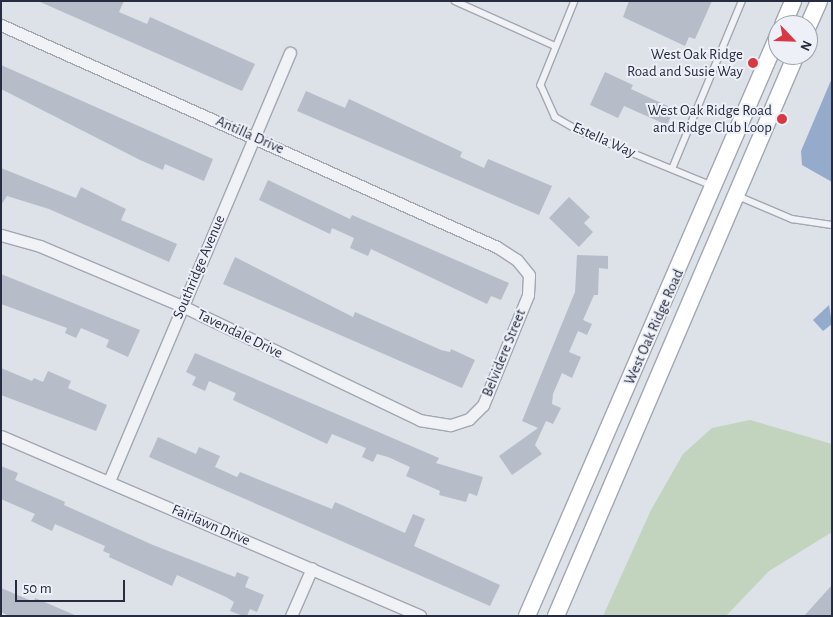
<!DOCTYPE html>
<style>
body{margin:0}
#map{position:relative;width:833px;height:617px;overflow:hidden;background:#dde1e8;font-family:"Alegreya Sans",sans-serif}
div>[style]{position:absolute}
.green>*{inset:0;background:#c2d3be}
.water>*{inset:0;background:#95abcc}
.building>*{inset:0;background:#b7bcc9}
.roads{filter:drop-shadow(1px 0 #a2a7b2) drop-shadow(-1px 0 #a2a7b2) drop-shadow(0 1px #a2a7b2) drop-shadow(0 -1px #a2a7b2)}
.lane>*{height:5.5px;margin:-2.75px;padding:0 2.75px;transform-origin:2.75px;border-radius:2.75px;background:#f0f2f6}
.street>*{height:11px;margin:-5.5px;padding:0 5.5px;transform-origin:5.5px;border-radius:5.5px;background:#f0f2f6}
.secondary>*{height:16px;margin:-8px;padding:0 8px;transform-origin:8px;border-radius:8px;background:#fff}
.dots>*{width:14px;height:14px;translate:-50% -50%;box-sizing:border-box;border:2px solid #edf0f6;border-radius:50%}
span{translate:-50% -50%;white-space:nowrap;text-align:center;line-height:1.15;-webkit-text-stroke:4px #edf0f6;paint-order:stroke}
.poi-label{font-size:15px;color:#262d40}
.right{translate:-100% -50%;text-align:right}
.street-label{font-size:15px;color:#262d40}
.frame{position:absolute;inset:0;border:2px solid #262d40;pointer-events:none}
.north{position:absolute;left:768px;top:15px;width:50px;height:50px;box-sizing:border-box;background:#edf0f6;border:1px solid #9da2ad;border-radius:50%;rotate:114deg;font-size:14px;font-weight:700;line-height:20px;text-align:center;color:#262d40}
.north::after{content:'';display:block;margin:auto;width:18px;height:22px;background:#d83844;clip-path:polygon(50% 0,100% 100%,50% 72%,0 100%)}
.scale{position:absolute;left:15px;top:580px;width:110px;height:22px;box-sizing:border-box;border:2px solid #262d40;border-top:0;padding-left:6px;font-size:15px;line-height:18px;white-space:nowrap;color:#262d40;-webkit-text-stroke:4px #edf0f6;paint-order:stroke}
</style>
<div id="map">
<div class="green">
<div style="clip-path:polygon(750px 420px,832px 444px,832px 532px,769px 571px,726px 616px,603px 616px,651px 510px,683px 454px,712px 428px)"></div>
</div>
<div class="water">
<div style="clip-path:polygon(832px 78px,832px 182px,802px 165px,801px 151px)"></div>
<div style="clip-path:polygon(829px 305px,832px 324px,823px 331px,813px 320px)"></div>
</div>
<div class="building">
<div style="clip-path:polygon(38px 1px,124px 1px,119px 12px,147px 24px,150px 17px,255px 64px,242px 91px)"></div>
<div style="clip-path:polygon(629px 1px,712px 1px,695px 39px,689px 37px,685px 46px,623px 17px)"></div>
<div style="clip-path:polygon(1px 65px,213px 159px,204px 181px,165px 164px,163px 170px,140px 160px,1px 89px)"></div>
<div style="clip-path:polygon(605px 72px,633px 85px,631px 89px,674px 109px,667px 125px,624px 106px,618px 118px,590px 105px)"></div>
<div style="clip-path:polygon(306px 91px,345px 108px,349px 99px,462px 152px,460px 157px,484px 168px,488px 159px,552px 186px,539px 215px,297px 111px)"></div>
<div style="clip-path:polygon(1px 168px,76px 198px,81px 187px,126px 209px,121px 220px,177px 244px,169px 262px,49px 209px,7px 196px,1px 205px)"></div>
<div style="clip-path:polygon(268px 180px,350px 219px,352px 215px,509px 283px,501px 300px,491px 296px,487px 304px,371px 249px,368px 256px,350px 248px,354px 238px,332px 228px,330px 234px,259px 200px)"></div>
<div style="clip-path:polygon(569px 197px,590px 217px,584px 223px,593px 232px,579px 247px,549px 218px)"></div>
<div style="clip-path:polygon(577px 255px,608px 256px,608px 269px,599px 268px,598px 295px,594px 295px,583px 320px,592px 324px,587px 335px,578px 331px,569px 352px,581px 357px,572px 378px,562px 373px,553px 394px,552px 404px,561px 408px,553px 424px,546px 421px,535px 445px,542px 454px,512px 475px,499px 456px,538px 428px,522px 421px,575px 292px)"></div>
<div style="clip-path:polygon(235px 257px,353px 317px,355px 312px,441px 350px,450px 352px,451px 349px,475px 360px,462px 388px,223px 284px)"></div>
<div style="clip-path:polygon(1px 274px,140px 330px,128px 357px,106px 347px,109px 340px,81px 328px,76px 338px,65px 333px,67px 328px,1px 304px)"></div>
<div style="clip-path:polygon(195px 353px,439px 458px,436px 463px,483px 477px,477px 496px,469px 493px,466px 502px,439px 495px,440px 491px,406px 476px,410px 467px,388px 457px,377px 454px,373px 462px,362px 457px,366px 448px,332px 434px,327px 444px,233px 400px,236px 393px,209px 381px,205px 391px,192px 385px,196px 377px,186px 372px)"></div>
<div style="clip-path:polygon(1px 368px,32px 381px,34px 378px,43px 382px,48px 371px,71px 381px,68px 388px,107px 405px,96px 431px,1px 395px)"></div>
<div style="clip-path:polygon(158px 437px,196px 454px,199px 447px,220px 456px,215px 467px,237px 477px,240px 472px,332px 509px,335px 502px,405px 533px,413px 514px,425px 519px,414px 546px,500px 585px,490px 606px,149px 457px)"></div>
<div style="clip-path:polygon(1px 466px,18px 473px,15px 480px,65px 502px,64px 505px,153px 545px,235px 577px,237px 572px,249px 577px,245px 587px,264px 595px,257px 612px,250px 609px,247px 616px,243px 616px,230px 611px,234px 602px,226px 597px,177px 575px,172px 586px,109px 557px,110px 554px,103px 551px,105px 546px,55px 524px,52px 531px,31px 521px,35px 514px,1px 499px)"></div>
<div style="clip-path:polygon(832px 585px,832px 616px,804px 616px)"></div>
<div style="clip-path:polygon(1px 588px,34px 602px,35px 598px,77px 616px,9px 616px,1px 612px)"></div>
</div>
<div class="roads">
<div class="lane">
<div style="left:455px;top:1px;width:110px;rotate:24.2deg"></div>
<div style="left:575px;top:1px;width:91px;rotate:112deg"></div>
<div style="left:541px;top:85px;width:35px;rotate:66deg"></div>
<div style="left:555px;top:117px;width:28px;rotate:30deg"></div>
<div style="left:579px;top:131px;width:145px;rotate:22.3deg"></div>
<div style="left:672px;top:169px;width:182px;rotate:-67.4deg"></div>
<div style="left:738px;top:196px;width:59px;rotate:23.1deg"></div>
<div style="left:792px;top:219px;width:40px;rotate:8.5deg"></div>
</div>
<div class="street">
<div style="left:1px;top:25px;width:543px;rotate:24.11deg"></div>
<div style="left:497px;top:247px;width:24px;rotate:33deg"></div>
<div style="left:517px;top:260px;width:19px;rotate:51deg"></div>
<div style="left:529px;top:275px;width:20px;rotate:93deg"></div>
<div style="left:528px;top:295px;width:119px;rotate:112.2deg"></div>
<div style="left:483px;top:405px;width:20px;rotate:135deg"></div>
<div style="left:469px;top:419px;width:20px;rotate:162deg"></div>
<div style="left:450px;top:425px;width:30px;rotate:-171deg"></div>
<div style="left:420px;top:420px;width:264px;rotate:-154.4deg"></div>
<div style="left:182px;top:306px;width:154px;rotate:-157.1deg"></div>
<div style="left:40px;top:246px;width:41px;rotate:-164.2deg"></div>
<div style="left:1px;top:436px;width:456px;rotate:23.2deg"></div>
<div style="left:109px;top:481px;width:465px;rotate:-67.1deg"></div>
<div style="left:291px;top:616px;width:52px;rotate:-66.4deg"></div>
</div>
<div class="secondary">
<div style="left:783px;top:25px;width:26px;rotate:-67deg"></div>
<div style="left:808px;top:26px;width:27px;rotate:-66deg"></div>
<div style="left:527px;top:616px;width:632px;rotate:-66.6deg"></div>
<div style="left:556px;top:616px;width:610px;rotate:-66.84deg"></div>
</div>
</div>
<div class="dots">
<div style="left:753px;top:63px;background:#d83844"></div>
<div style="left:782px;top:119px;background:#d83844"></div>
</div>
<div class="poi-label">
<span class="right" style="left:743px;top:63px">West Oak Ridge<br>Road and Susie Way</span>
<span class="right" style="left:772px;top:119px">West Oak Ridge Road<br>and Ridge Club Loop</span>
</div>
<div class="street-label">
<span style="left:250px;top:135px;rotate:24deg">Antilla Drive</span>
<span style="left:604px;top:140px;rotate:24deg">Estella Way</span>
<span style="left:199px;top:267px;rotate:-67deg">Southridge Avenue</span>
<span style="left:654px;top:327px;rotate:-66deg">West Oak Ridge Road</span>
<span style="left:240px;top:334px;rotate:26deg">Tavendale Drive</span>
<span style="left:504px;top:353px;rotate:-68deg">Belvidere Street</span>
<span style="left:211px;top:525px;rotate:23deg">Fairlawn Drive</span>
</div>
<div class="frame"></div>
<div class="north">N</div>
<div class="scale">50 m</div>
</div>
